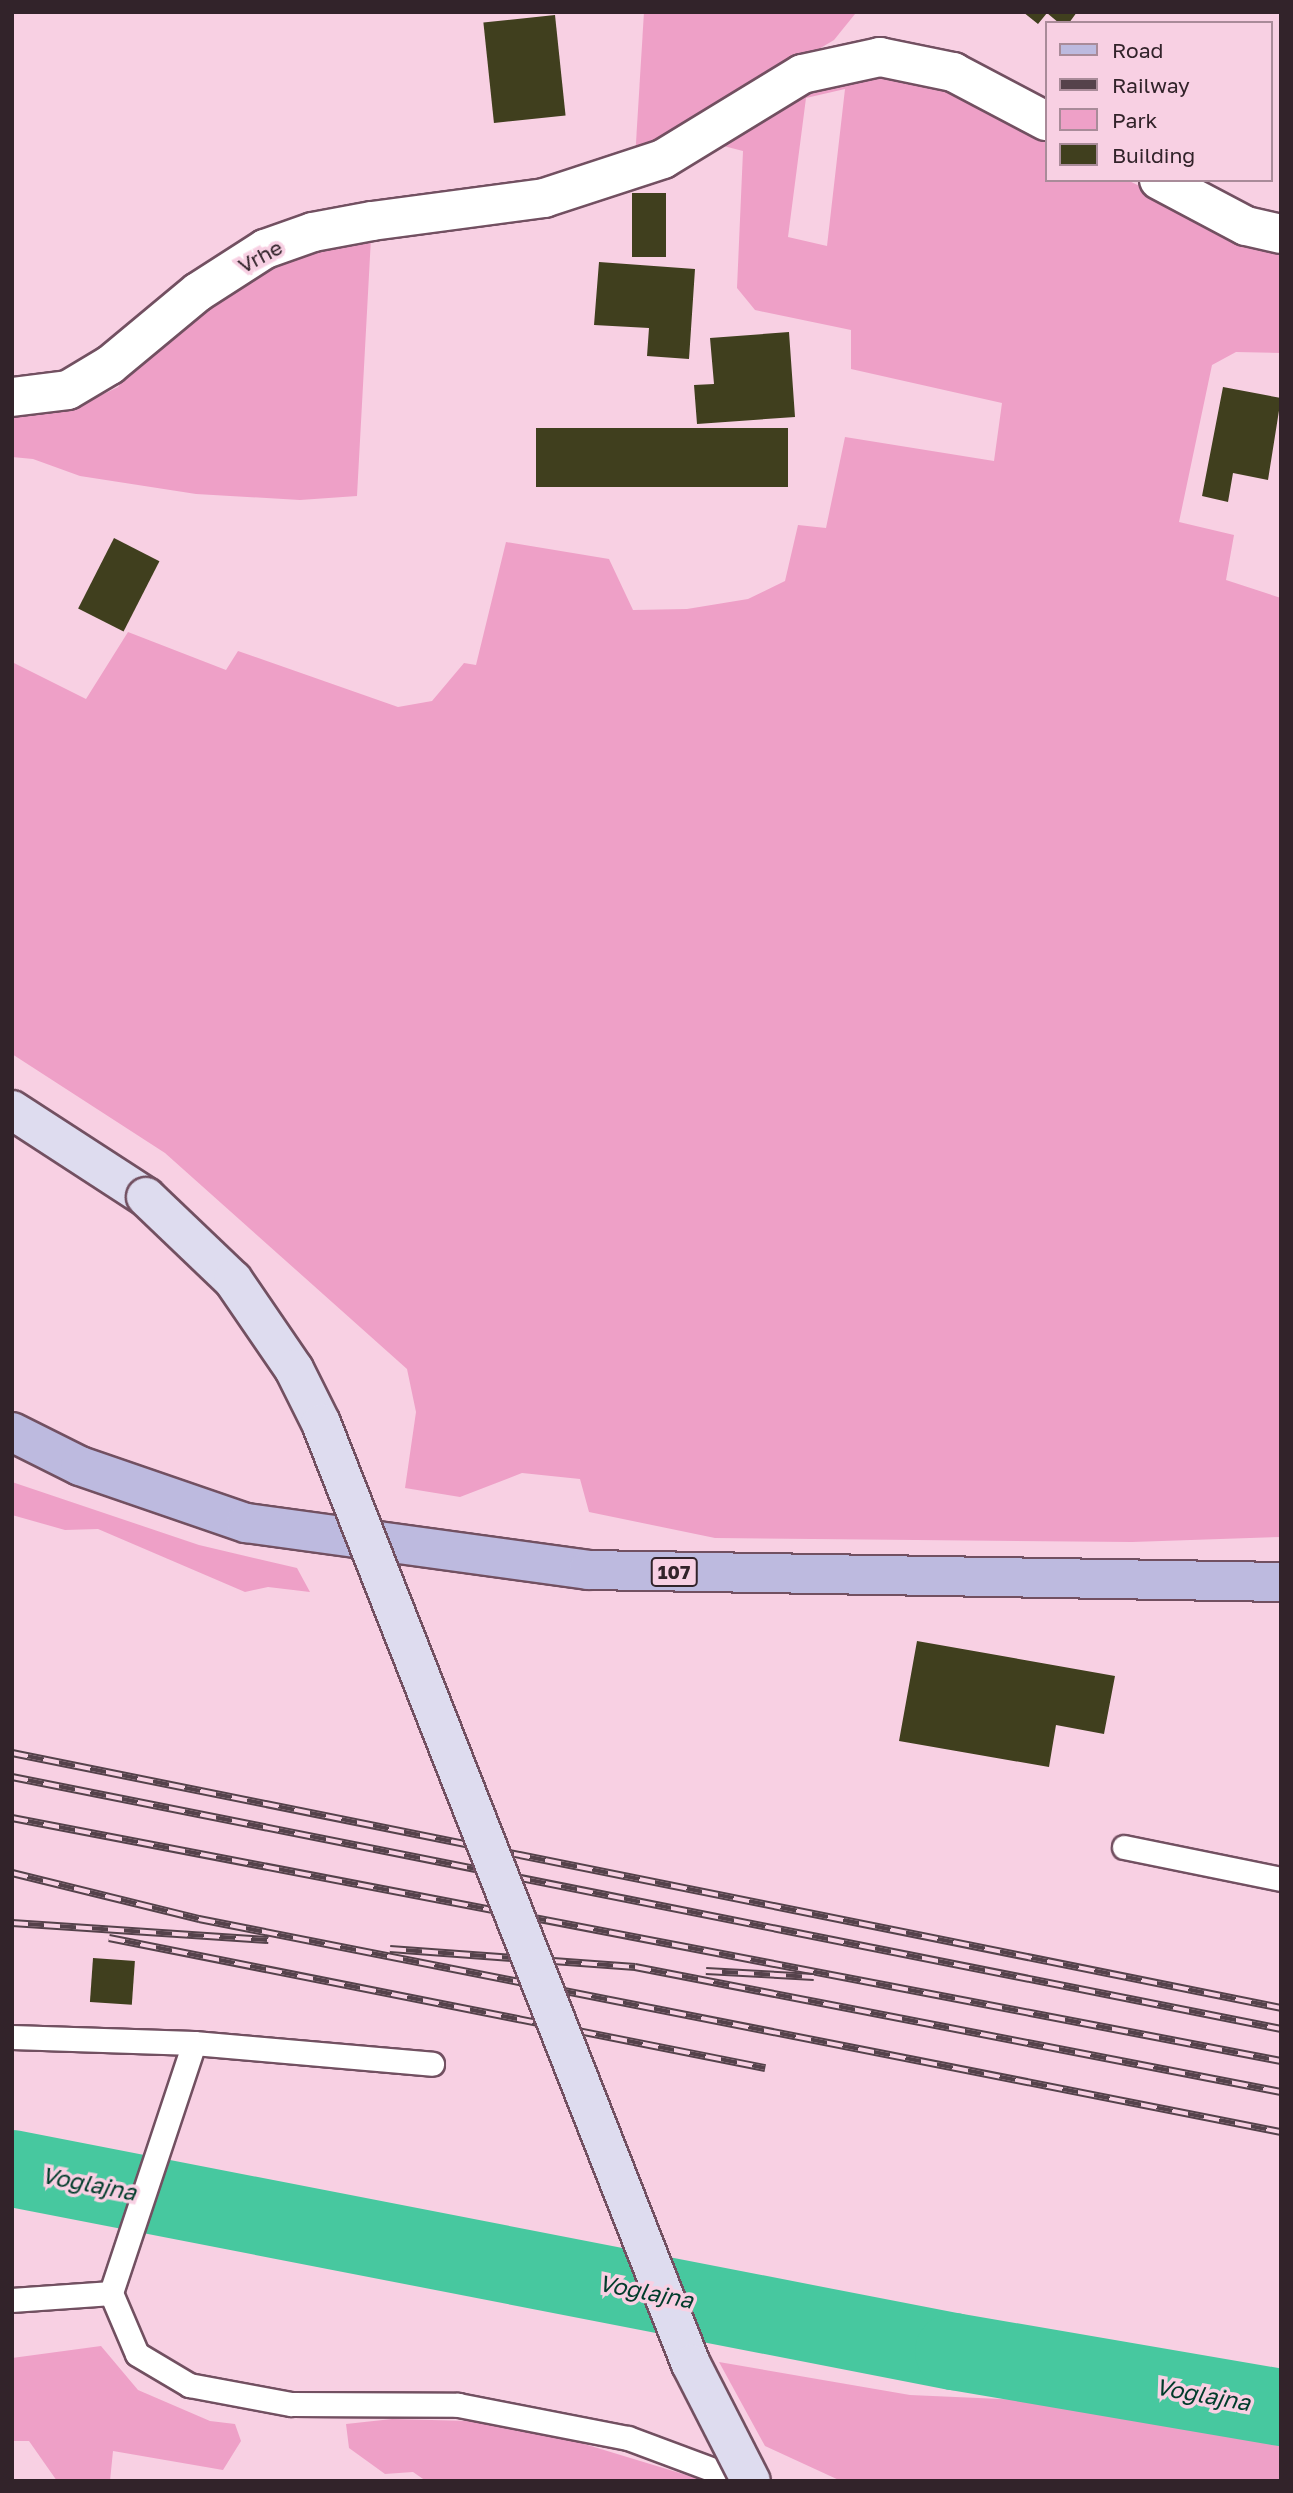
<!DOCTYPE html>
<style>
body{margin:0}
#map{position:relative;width:1293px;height:2493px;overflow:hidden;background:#f8d0e3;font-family:"Golos Text",sans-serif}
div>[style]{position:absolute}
.green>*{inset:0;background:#eea0c7}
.river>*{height:77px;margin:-38.5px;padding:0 38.5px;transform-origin:38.5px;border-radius:38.5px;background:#47c89f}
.building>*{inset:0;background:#403f1e;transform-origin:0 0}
.roads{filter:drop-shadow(2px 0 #725061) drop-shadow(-2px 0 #725061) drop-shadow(0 2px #725061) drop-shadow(0 -2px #725061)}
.lane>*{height:23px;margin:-11.5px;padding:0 11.5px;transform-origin:11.5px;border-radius:11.5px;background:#fff}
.street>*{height:38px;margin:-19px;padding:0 19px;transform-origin:19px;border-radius:19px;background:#fff}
.secondary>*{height:38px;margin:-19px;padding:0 19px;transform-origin:19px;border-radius:19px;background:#dedcef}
.primary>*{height:38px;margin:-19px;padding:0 19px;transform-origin:19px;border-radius:19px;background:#bdbadf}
.rail>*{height:8px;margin-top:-4px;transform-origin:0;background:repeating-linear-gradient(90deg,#f8d0e3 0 16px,#55424b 0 32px);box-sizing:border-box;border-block:2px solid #55424b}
.bridges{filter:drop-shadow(2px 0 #725061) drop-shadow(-2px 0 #725061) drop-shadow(0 2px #725061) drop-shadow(0 -2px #725061)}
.secondary-bridge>*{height:38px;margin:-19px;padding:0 19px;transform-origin:19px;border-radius:19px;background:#dedcef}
span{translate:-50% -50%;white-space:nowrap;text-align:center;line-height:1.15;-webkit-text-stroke:7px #f8d0e3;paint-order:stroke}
.shield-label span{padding:2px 5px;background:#f8d0e3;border:2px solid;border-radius:5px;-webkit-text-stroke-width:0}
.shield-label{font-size:19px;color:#32232a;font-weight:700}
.street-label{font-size:21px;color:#32232a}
.water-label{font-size:23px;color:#013c2b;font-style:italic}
.frame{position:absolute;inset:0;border:14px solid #32232a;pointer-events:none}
.legend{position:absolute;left:1045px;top:21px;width:228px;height:161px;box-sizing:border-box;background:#f8d0e3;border:2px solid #a98b99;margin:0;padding:9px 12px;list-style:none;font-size:21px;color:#32232a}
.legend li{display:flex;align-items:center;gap:14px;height:35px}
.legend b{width:35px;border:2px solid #a98b99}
</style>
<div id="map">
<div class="green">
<div style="clip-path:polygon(644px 12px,851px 12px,855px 14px,834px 40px,635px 159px)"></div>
<div style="clip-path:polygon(evenodd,852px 70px,929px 78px,1046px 135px,1046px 180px,1127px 180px,1241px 234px,1281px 243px,1281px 353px,1236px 352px,1212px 365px,1179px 522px,1234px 535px,1226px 580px,1281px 598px,1281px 1537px,1132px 1542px,715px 1538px,589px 1512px,580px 1479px,522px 1473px,460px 1497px,405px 1488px,416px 1412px,407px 1369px,165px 1153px,12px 1054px,12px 662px,86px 699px,128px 632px,226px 670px,238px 651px,398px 707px,432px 701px,464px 663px,476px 665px,506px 542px,609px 559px,633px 610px,687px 609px,748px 599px,785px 581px,798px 525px,826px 528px,845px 437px,994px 461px,1002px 403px,851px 369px,851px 330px,755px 310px,737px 288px,743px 151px,712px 143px,852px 70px,845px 89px,827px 246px,788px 237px,806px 98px,845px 89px)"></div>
<div style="clip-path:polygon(371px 238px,357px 496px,300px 500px,196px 494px,80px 476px,33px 459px,12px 457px,12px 412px,54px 411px,87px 402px,118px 387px,132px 368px,210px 304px,291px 252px)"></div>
<div style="clip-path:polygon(12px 1482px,199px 1545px,297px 1568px,310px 1592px,268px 1587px,245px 1592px,98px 1529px,65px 1530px,12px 1515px)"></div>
<div style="clip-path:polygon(101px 2346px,138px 2390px,210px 2421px,235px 2424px,241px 2441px,223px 2470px,113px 2451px,110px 2481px,57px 2481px,29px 2441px,12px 2441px,12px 2358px)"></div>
<div style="clip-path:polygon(719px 2362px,910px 2395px,1021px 2400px,1092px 2395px,1195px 2413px,1281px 2441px,1281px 2481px,841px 2481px,765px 2446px)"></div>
<div style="clip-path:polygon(392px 2419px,512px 2422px,706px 2481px,426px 2481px,413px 2472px,385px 2474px,349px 2448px,346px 2424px)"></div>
</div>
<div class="river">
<div style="left:12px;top:2168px;width:959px;rotate:11.01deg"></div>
<div style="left:953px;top:2351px;width:333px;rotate:9.7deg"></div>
</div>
<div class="building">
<div style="clip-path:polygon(1023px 12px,1077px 12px,1069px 23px,1059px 23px,1047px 13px,1038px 24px)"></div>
<div style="left:555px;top:15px;width:101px;height:72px;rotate:84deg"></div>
<div style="left:632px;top:193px;width:34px;height:64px"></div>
<div style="clip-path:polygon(599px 262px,695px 269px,689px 359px,647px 356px,649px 328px,594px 325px)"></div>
<div style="clip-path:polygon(789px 332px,795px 417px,697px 424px,694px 385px,714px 384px,710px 338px)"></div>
<div style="clip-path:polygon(1223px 387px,1281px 398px,1268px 480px,1233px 473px,1228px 502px,1202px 496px)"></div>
<div style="left:788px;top:428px;width:59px;height:252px;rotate:90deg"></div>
<div style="left:114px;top:538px;width:51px;height:79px;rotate:27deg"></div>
<div style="clip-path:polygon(917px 1641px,1115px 1676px,1104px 1734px,1056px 1725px,1049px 1767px,899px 1741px)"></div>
<div style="left:93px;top:1958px;width:42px;height:44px;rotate:4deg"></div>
</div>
<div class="roads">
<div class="lane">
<div style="left:1124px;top:1847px;width:160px;rotate:11.5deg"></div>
<div style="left:12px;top:2037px;width:182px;rotate:1.9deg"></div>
<div style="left:194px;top:2043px;width:239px;rotate:5deg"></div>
<div style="left:194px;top:2043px;width:263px;rotate:108.4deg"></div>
<div style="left:111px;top:2293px;width:66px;rotate:66.9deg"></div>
<div style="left:137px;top:2354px;width:61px;rotate:30.8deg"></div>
<div style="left:189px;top:2385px;width:104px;rotate:10.6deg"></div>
<div style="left:291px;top:2404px;width:167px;rotate:0.3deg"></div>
<div style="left:458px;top:2405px;width:173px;rotate:11deg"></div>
<div style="left:628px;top:2438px;width:123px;rotate:20.5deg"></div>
<div style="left:12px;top:2300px;width:99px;rotate:-4deg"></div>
</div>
<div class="street">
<div style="left:1159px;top:180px;width:98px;rotate:27.9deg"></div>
<div style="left:1246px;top:226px;width:36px;rotate:13deg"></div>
<div style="left:12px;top:397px;width:56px;rotate:-7.1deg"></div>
<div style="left:68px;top:390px;width:49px;rotate:-30.8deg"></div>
<div style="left:110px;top:365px;width:114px;rotate:-39.7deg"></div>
<div style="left:198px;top:292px;width:80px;rotate:-32.7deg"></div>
<div style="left:265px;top:249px;width:51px;rotate:-19.5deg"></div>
<div style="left:313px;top:232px;width:60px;rotate:-10.6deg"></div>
<div style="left:372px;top:221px;width:174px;rotate:-7.6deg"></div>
<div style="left:544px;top:198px;width:125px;rotate:-18.1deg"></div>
<div style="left:663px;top:159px;width:163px;rotate:-31.4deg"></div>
<div style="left:802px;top:74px;width:80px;rotate:-12.3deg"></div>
<div style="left:880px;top:57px;width:75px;rotate:11.6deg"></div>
<div style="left:953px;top:72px;width:105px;rotate:27.8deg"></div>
</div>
<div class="secondary">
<div style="left:12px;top:1110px;width:160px;rotate:33deg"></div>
</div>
<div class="primary">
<div style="left:12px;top:1432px;width:76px;rotate:26.6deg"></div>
<div style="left:80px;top:1466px;width:176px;rotate:19deg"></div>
<div style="left:246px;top:1523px;width:345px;rotate:7.8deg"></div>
<div style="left:588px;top:1570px;width:693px;rotate:0.99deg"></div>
</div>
</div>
<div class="rail">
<div style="left:12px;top:1753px;width:1294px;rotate:11.36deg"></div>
<div style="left:12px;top:1777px;width:1294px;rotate:11.23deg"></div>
<div style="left:12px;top:1818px;width:1292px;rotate:10.84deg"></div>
<div style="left:12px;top:1873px;width:193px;rotate:13.8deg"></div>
<div style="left:199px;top:1919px;width:1103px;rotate:11.14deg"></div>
<div style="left:12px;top:1923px;width:257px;rotate:3.8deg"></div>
<div style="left:109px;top:1938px;width:669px;rotate:11.21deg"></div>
<div style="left:390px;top:1949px;width:246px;rotate:4.2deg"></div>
<div style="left:635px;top:1967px;width:658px;rotate:10.95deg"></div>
<div style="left:706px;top:1971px;width:108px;rotate:3.2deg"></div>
</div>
<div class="bridges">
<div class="secondary-bridge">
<div style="left:146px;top:1197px;width:120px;rotate:43.7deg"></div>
<div style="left:233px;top:1280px;width:108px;rotate:55.6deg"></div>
<div style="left:294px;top:1369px;width:60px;rotate:63.4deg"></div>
<div style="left:321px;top:1423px;width:1011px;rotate:68.54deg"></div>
<div style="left:691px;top:2364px;width:131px;rotate:62.9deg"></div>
</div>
</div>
<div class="shield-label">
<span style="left:674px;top:1572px">107</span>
</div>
<div class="street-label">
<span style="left:260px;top:256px;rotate:-28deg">Vrhe</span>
</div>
<div class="water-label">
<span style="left:89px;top:2183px;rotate:11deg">Voglajna</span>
<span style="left:646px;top:2291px;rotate:11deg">Voglajna</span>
<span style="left:1203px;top:2394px;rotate:10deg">Voglajna</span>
</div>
<div class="frame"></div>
<ul class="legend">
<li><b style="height:9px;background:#bdbadf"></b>Road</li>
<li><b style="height:9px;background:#55424b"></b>Railway</li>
<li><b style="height:19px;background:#eea0c7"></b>Park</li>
<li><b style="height:19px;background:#403f1e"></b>Building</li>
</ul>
</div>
